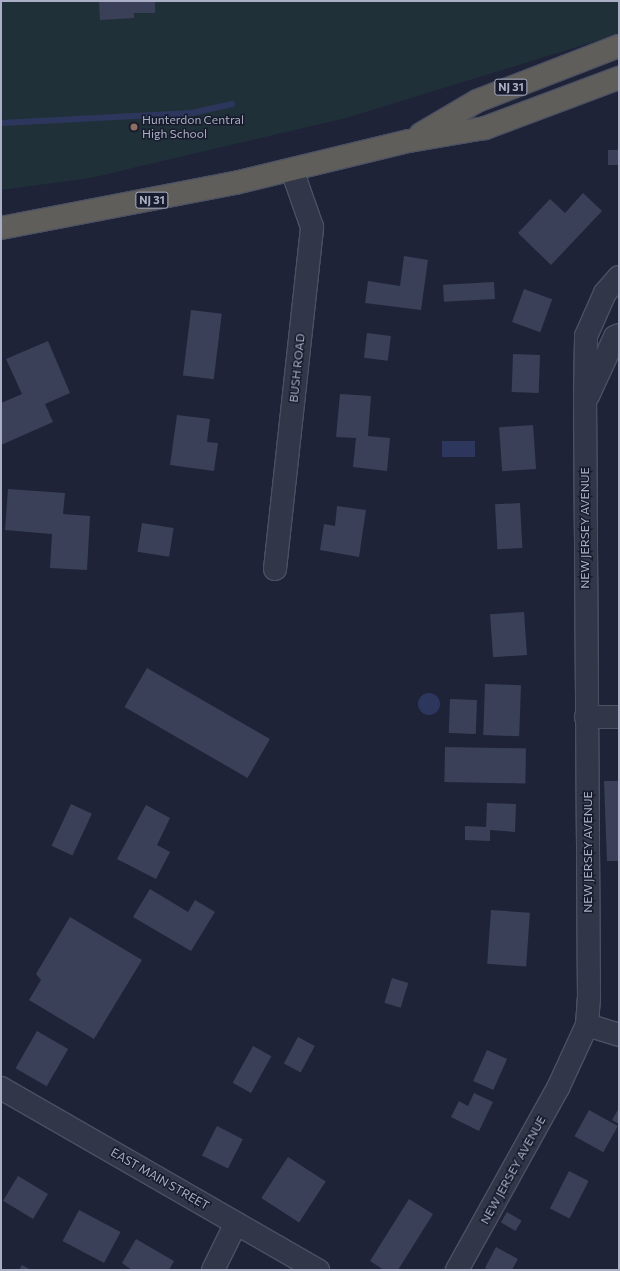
<!DOCTYPE html>
<style>
body{margin:0}
#map{position:relative;width:620px;height:1271px;overflow:hidden;background:#1e2338;font-family:Commissioner,sans-serif}
div>[style]{position:absolute}
.green>*{inset:0;background:#203039}
.water>*{inset:0;background:#2d375e;transform-origin:0 0}
.round{border-radius:50%}
.stream>*{height:6px;margin:-3px;padding:0 3px;transform-origin:3px;border-radius:3px;background:#2d375e}
.building>*{inset:0;background:#394058;transform-origin:0 0}
.roads{filter:drop-shadow(1px 0 #4c5063) drop-shadow(-1px 0 #4c5063) drop-shadow(0 1px #4c5063) drop-shadow(0 -1px #4c5063)}
.minor>*{height:22px;margin:-11px;padding:0 11px;transform-origin:11px;border-radius:11px;background:#313648}
.tertiary>*{height:22px;margin:-11px;padding:0 11px;transform-origin:11px;border-radius:11px;background:#313648}
.trunk>*{height:22px;margin:-11px;padding:0 11px;transform-origin:11px;border-radius:11px;background:#5f5e5b}
.dots>*{width:11px;height:11px;translate:-50% -50%;box-sizing:border-box;border:2px solid #171b2c;border-radius:50%}
span{translate:-50% -50%;white-space:nowrap;text-align:center;line-height:1.15;-webkit-text-stroke:3px #171b2c;paint-order:stroke}
.shield-label span{padding:1px 3px;background:#171b2c;border:1px solid;border-radius:3px;-webkit-text-stroke-width:0}
.shield-label{font-size:11px;color:#abafc5;font-weight:700}
.poi-label{font-size:12px;color:#abafc5}
.left{translate:0 -50%;text-align:left}
.street-label{font-size:12px;color:#abafc5}
.frame{position:absolute;inset:0;border:2px solid #abafc5;pointer-events:none}
</style>
<div id="map">
<div class="green">
<div style="clip-path:polygon(1px 1px,619px 1px,619px 34px,346px 118px,90px 178px,1px 190px)"></div>
</div>
<div class="water">
<div style="left:475px;top:441px;width:16px;height:33px;rotate:90deg"></div>
<div class="round" style="left:418px;top:693px;width:22px;height:22px"></div>
</div>
<div class="stream">
<div style="left:1px;top:123px;width:191px;rotate:-3deg"></div>
<div style="left:192px;top:113px;width:41px;rotate:-12.7deg"></div>
</div>
<div class="building">
<div style="clip-path:polygon(99px 1px,155px 1px,155px 13px,134px 13px,134px 18px,100px 20px)"></div>
<div style="left:608px;top:150px;width:11px;height:15px"></div>
<div style="clip-path:polygon(583px 193px,602px 211px,551px 265px,518px 233px,550px 199px,565px 213px)"></div>
<div style="clip-path:polygon(404px 256px,428px 260px,421px 310px,365px 303px,368px 281px,400px 286px)"></div>
<div style="left:494px;top:282px;width:17px;height:51px;rotate:87deg"></div>
<div style="left:524px;top:289px;width:30px;height:35px;rotate:20deg"></div>
<div style="left:191px;top:310px;width:31px;height:66px;rotate:7deg"></div>
<div style="left:367px;top:333px;width:24px;height:25px;rotate:7deg"></div>
<div style="clip-path:polygon(48px 341px,70px 393px,45px 404px,53px 422px,1px 445px,1px 403px,22px 394px,6px 359px)"></div>
<div style="left:513px;top:354px;width:27px;height:38px;rotate:2deg"></div>
<div style="clip-path:polygon(340px 394px,371px 396px,368px 436px,390px 438px,387px 471px,353px 467px,356px 438px,336px 437px)"></div>
<div style="clip-path:polygon(177px 415px,210px 419px,207px 442px,218px 443px,214px 471px,170px 465px)"></div>
<div style="left:533px;top:425px;width:44px;height:34px;rotate:86deg"></div>
<div style="clip-path:polygon(8px 489px,65px 493px,63px 514px,90px 516px,87px 570px,50px 568px,52px 534px,5px 530px)"></div>
<div style="left:520px;top:503px;width:45px;height:25px;rotate:87deg"></div>
<div style="clip-path:polygon(337px 506px,366px 510px,359px 557px,320px 550px,324px 524px,335px 526px)"></div>
<div style="left:142px;top:523px;width:32px;height:29px;rotate:9deg"></div>
<div style="left:524px;top:612px;width:43px;height:34px;rotate:86deg"></div>
<div style="left:147px;top:668px;width:142px;height:45px;rotate:30deg"></div>
<div style="left:485px;top:684px;width:36px;height:51px;rotate:2deg"></div>
<div style="left:450px;top:699px;width:27px;height:34px;rotate:2deg"></div>
<div style="left:445px;top:747px;width:81px;height:35px;rotate:1deg"></div>
<div style="clip-path:polygon(604px 781px,619px 781px,619px 861px,607px 861px)"></div>
<div style="clip-path:polygon(487px 803px,516px 804px,515px 832px,490px 830px,490px 841px,465px 840px,465px 826px,486px 827px)"></div>
<div style="left:71px;top:804px;width:23px;height:46px;rotate:25deg"></div>
<div style="clip-path:polygon(146px 805px,170px 818px,157px 845px,170px 852px,156px 879px,117px 859px)"></div>
<div style="clip-path:polygon(150px 889px,188px 912px,195px 900px,215px 912px,191px 951px,133px 917px)"></div>
<div style="left:491px;top:910px;width:39px;height:54px;rotate:4deg"></div>
<div style="clip-path:polygon(70px 917px,142px 960px,94px 1039px,29px 1000px,41px 980px,36px 974px)"></div>
<div style="left:392px;top:978px;width:17px;height:26px;rotate:17deg"></div>
<div style="left:37px;top:1031px;width:36px;height:43px;rotate:30deg"></div>
<div style="left:298px;top:1037px;width:19px;height:30px;rotate:28deg"></div>
<div style="left:253px;top:1046px;width:21px;height:42px;rotate:29deg"></div>
<div style="left:487px;top:1050px;width:22px;height:34px;rotate:24deg"></div>
<div style="clip-path:polygon(474px 1093px,493px 1102px,479px 1131px,451px 1117px,459px 1101px,468px 1106px)"></div>
<div style="clip-path:polygon(619px 1108px,619px 1124px,612px 1120px)"></div>
<div style="left:589px;top:1110px;width:33px;height:30px;rotate:29deg"></div>
<div style="left:217px;top:1126px;width:29px;height:33px;rotate:27deg"></div>
<div style="left:288px;top:1157px;width:45px;height:49px;rotate:33deg"></div>
<div style="left:569px;top:1171px;width:22px;height:42px;rotate:27deg"></div>
<div style="left:18px;top:1176px;width:35px;height:29px;rotate:31deg"></div>
<div style="clip-path:polygon(409px 1199px,433px 1214px,398px 1270px,384px 1270px,370px 1261px)"></div>
<div style="left:79px;top:1210px;width:47px;height:35px;rotate:28deg"></div>
<div style="left:507px;top:1212px;width:17px;height:12px;rotate:31deg"></div>
<div style="clip-path:polygon(136px 1239px,174px 1261px,169px 1270px,132px 1270px,122px 1263px)"></div>
<div style="clip-path:polygon(496px 1247px,518px 1259px,512px 1270px,488px 1270px,485px 1268px)"></div>
<div style="clip-path:polygon(22px 1265px,31px 1270px,19px 1270px)"></div>
</div>
<div class="roads">
<div class="minor">
<div style="left:588px;top:396px;width:65px;rotate:-65.4deg"></div>
<div style="left:615px;top:337px;width:4px;rotate:-27deg"></div>
<div style="left:275px;top:569px;width:344px;rotate:-83.8deg"></div>
<div style="left:312px;top:227px;width:60px;rotate:-109.3deg"></div>
<div style="left:586px;top:717px;width:33px"></div>
<div style="left:587px;top:1025px;width:34px;rotate:17deg"></div>
<div style="left:213px;top:1270px;width:52px;rotate:-63.9deg"></div>
<div style="left:457px;top:1270px;width:208px;rotate:-61deg"></div>
<div style="left:558px;top:1088px;width:69px;rotate:-65.3deg"></div>
<div style="left:587px;top:1025px;width:27px;rotate:-86deg"></div>
<div style="left:589px;top:998px;width:596px;rotate:-90.38deg"></div>
<div style="left:585px;top:402px;width:66px;rotate:-89.1deg"></div>
<div style="left:586px;top:336px;width:47px;rotate:-66.2deg"></div>
<div style="left:605px;top:293px;width:21px;rotate:-49deg"></div>
</div>
<div class="tertiary">
<div style="left:1px;top:1088px;width:366px;rotate:29.9deg"></div>
</div>
<div class="trunk">
<div style="left:421px;top:134px;width:65px;rotate:-30.5deg"></div>
<div style="left:477px;top:101px;width:152px;rotate:-21.2deg"></div>
<div style="left:1px;top:228px;width:238px;rotate:-10.9deg"></div>
<div style="left:235px;top:183px;width:179px;rotate:-13.6deg"></div>
<div style="left:409px;top:141px;width:77px;rotate:-9.7deg"></div>
<div style="left:485px;top:128px;width:143px;rotate:-20.5deg"></div>
</div>
</div>
<div class="dots">
<div style="left:134px;top:127px;background:#8d6e63"></div>
</div>
<div class="shield-label">
<span style="left:511px;top:87px">NJ 31</span>
<span style="left:152px;top:200px">NJ 31</span>
</div>
<div class="poi-label">
<span class="left" style="left:142px;top:127px">Hunterdon Central<br>High School</span>
</div>
<div class="street-label">
<span style="left:297px;top:368px;rotate:-84deg">BUSH ROAD</span>
<span style="left:585px;top:528px;rotate:-90deg">NEW JERSEY AVENUE</span>
<span style="left:588px;top:852px;rotate:-90deg">NEW JERSEY AVENUE</span>
<span style="left:513px;top:1170px;rotate:-61deg">NEW JERSEY AVENUE</span>
<span style="left:160px;top:1179px;rotate:30deg">EAST MAIN STREET</span>
</div>
<div class="frame"></div>
</div>
